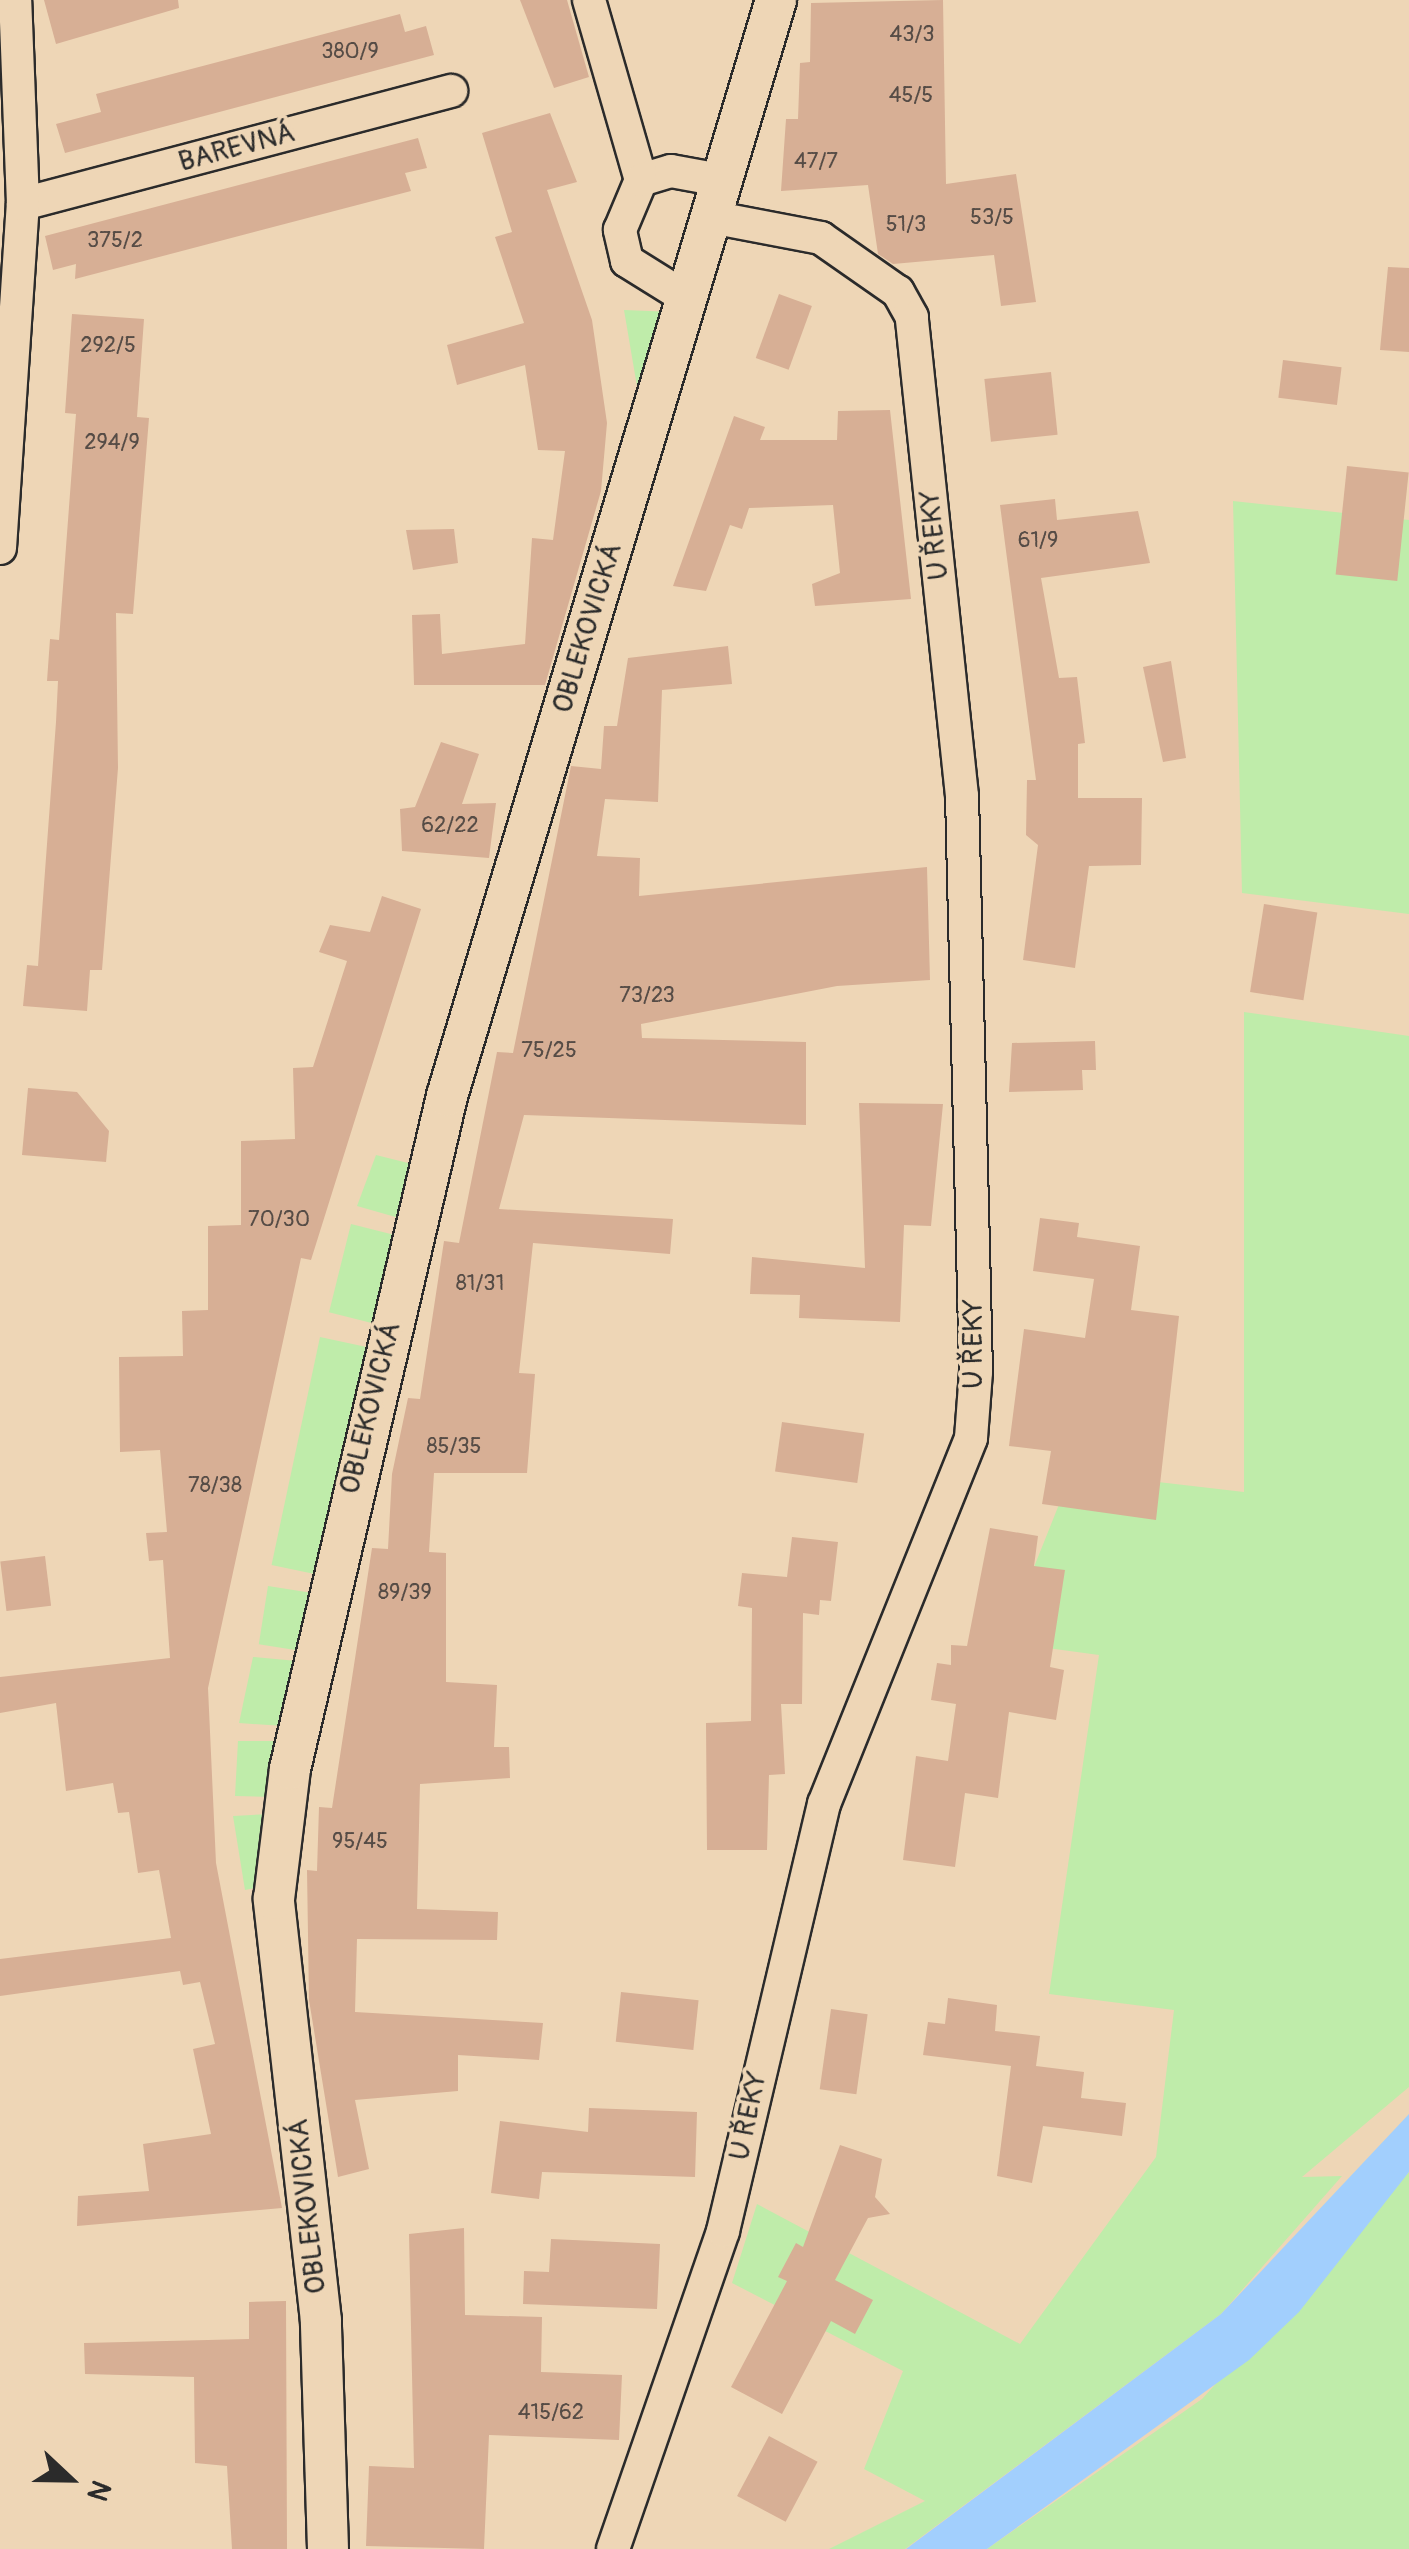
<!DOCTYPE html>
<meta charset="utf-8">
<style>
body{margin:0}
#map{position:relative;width:1409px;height:2549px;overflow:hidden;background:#eed6b6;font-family:Pangolin,sans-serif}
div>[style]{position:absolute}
.green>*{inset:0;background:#bfecaa;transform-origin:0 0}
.water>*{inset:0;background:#a2cffd}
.building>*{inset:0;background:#d7af95;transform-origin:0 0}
.roads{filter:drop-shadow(2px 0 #2b2b2b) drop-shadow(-2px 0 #2b2b2b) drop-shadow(0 2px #2b2b2b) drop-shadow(0 -2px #2b2b2b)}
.minor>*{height:32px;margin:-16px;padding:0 16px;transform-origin:16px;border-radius:16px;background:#eed6b6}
.tertiary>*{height:40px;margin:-20px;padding:0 20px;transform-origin:20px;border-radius:20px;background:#eed6b6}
span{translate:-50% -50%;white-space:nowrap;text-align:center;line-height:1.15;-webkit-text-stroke:8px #eed6b6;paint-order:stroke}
.number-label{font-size:22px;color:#564c46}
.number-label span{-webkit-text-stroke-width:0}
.street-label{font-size:28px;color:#2b2b2b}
.north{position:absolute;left:20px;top:2429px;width:100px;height:100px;-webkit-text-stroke:8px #eed6b6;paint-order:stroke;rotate:112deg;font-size:28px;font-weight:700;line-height:40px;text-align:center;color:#2b2b2b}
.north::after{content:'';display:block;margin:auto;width:35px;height:45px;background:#2b2b2b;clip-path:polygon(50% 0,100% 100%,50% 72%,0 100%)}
</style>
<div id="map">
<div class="green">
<div style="clip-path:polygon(624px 310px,674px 312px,641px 410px)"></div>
<div style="clip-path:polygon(1233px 501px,1409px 520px,1409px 914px,1242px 893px)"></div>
<div style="clip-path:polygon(1244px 1012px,1409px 1036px,1409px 2087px,1302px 2177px,1342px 2176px,1221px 2314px,905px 2549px,829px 2549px,925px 2501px,864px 2469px,903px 2371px,732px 2283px,757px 2204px,1020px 2344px,1156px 2157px,1174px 2010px,1049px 1994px,1099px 1655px,1004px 1642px,1072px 1472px,1244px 1492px)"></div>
<div style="clip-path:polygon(376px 1155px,412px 1164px,399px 1218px,357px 1206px)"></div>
<div style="left:351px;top:1224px;width:45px;height:91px;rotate:14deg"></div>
<div style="left:320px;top:1337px;width:50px;height:233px;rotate:12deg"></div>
<div style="left:268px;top:1586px;width:45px;height:59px;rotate:9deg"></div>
<div style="clip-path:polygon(253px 1657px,297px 1661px,284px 1726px,239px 1723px)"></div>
<div style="clip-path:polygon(238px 1741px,281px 1741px,272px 1797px,235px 1796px)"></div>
<div style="clip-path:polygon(270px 1814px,259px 1887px,245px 1890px,233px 1816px)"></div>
<div style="clip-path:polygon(1409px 2172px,1409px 2549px,987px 2549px,1202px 2399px)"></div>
</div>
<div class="water">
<div style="clip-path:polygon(1409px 2114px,1409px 2172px,1299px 2312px,1249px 2360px,987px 2549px,906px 2549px,1221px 2314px)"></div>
</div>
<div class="building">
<div style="clip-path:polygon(44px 0,178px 0,179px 8px,56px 44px)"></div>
<div style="clip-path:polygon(520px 0,567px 0,589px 77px,554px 88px)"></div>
<div style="clip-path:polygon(943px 0,946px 184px,1016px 174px,1036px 302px,1001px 306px,994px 255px,893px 264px,878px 254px,868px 185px,781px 191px,786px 119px,798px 119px,800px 63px,810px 62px,811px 3px)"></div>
<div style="clip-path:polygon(400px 14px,405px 32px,426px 26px,434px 55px,65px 153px,56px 124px,101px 112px,96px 94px)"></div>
<div style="clip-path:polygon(550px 113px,577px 182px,547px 190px,592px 320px,607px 423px,601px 491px,545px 685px,414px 685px,412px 615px,440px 614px,442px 654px,525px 644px,532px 538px,553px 540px,565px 451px,538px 450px,525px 365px,457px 385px,447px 345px,524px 323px,495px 237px,512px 232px,482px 133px)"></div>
<div style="clip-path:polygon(418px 138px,427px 168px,405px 173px,411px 191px,75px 279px,76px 264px,53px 270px,45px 236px)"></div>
<div style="clip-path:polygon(1388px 267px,1409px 268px,1409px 352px,1380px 350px)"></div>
<div style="left:779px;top:294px;width:35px;height:68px;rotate:20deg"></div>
<div style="clip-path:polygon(72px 314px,144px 319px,137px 417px,149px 418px,133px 614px,116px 613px,118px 768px,102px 970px,90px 970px,87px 1011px,23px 1006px,27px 965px,38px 966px,56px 722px,58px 681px,47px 681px,50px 639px,59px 640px,76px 414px,65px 413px)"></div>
<div style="left:1283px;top:360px;width:59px;height:38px;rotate:7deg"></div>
<div style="left:1051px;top:372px;width:63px;height:67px;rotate:84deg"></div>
<div style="clip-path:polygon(890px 410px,911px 599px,815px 606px,812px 584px,840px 573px,833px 505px,749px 508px,742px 529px,730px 525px,706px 591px,673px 586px,734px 416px,765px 427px,760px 440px,837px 440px,838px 411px)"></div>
<div style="left:1347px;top:466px;width:62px;height:109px;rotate:6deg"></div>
<div style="clip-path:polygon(1055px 499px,1057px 520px,1138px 511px,1150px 563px,1041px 578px,1059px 678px,1077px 677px,1085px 743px,1078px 744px,1078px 798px,1142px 798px,1141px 865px,1089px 866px,1075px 968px,1023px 960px,1038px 845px,1026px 835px,1027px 780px,1036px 780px,1000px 505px)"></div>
<div style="clip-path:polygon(454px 529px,458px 563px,413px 570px,406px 530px)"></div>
<div style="clip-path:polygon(728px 646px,732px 684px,662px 690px,658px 802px,605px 799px,597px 856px,640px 858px,639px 896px,927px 867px,930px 980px,837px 986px,641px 1024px,642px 1038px,806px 1042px,806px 1125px,524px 1115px,499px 1209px,673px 1219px,670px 1254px,533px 1243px,519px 1373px,535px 1374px,527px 1473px,434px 1473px,429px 1552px,446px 1553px,446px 1682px,497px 1685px,494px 1747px,509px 1747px,510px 1778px,420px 1784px,417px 1909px,498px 1912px,497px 1940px,357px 1939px,355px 2012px,543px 2023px,539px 2060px,458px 2055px,458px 2091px,355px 2100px,369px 2169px,338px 2177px,309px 2000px,307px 1870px,317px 1871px,319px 1807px,332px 1808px,372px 1548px,388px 1549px,392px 1474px,408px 1398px,420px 1399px,444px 1241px,459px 1243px,497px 1052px,513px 1053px,571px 766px,601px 769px,604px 726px,617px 726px,628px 658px)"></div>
<div style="clip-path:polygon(1171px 661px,1186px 758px,1163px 762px,1143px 667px)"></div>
<div style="clip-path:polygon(441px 742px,479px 754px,462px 804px,496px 803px,489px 858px,402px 851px,400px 809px,415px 807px)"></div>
<div style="clip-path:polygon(382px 896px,421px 909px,311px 1260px,301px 1258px,208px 1688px,216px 1863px,282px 2208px,77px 2226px,78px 2196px,149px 2191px,143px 2144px,211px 2134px,193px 2049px,215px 2044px,200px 1982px,183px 1985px,180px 1971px,0 1996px,0 1959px,171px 1938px,159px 1870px,138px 1873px,129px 1812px,118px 1813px,113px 1783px,66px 1791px,56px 1703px,0 1713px,0 1677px,170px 1658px,163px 1560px,149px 1561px,146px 1533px,167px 1532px,160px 1450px,120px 1452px,119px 1357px,183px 1356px,182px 1311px,208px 1310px,208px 1226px,241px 1225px,241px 1141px,295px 1139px,293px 1068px,313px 1067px,347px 961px,319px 952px,330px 925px,370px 932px)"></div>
<div style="left:1264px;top:904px;width:54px;height:89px;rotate:9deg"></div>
<div style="clip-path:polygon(1095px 1041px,1096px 1070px,1082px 1070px,1083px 1090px,1009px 1092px,1012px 1043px)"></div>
<div style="clip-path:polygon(28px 1088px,77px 1092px,109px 1131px,106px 1162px,22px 1155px)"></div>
<div style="clip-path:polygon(859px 1103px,943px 1104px,931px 1226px,904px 1225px,900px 1322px,799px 1318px,800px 1295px,750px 1294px,752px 1257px,865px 1268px)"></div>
<div style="clip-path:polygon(1040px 1218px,1079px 1223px,1077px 1237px,1140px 1246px,1131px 1310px,1179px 1316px,1156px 1520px,1042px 1504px,1051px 1451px,1009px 1446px,1024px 1329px,1085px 1338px,1094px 1279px,1033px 1271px)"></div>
<div style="left:782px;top:1422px;width:83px;height:50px;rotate:8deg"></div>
<div style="clip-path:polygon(990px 1528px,1038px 1536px,1034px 1566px,1065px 1570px,1050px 1667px,1064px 1670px,1056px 1720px,1009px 1712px,998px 1798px,965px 1793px,955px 1867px,903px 1860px,916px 1756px,948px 1761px,956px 1704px,931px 1700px,937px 1663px,951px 1665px,951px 1645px,967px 1646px)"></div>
<div style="clip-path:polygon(792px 1537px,838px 1542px,831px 1601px,820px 1600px,819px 1615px,803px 1613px,802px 1704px,781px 1704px,785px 1774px,769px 1775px,767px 1850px,707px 1850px,706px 1723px,751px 1721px,752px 1608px,738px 1606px,742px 1573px,787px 1577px)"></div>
<div style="left:45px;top:1556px;width:50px;height:45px;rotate:83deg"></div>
<div style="left:621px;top:1992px;width:78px;height:50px;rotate:6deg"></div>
<div style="clip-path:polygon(948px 1998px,997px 2005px,995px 2031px,1040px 2036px,1036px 2066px,1084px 2072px,1081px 2098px,1126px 2103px,1122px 2136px,1043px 2126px,1032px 2183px,997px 2176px,1011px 2066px,923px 2055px,928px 2022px,945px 2024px)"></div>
<div style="left:831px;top:2009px;width:37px;height:81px;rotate:8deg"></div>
<div style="clip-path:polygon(589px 2108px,697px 2112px,695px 2177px,542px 2172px,539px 2199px,491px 2193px,500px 2121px,588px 2132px)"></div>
<div style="clip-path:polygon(840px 2145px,882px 2159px,875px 2197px,890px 2214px,868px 2218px,835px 2280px,873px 2300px,855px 2334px,831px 2321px,782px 2414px,731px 2387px,787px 2281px,778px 2277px,796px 2243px,803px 2247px)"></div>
<div style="clip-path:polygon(464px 2228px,465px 2315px,542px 2317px,541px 2372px,622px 2375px,619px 2440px,489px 2435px,484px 2549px,366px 2546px,369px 2466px,414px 2468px,409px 2234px)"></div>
<div style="clip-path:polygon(551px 2239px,660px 2244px,657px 2309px,523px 2304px,524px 2271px,549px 2272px)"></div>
<div style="clip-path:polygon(286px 2301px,287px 2549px,232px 2549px,227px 2466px,195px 2463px,194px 2377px,85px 2374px,84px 2343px,249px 2339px,249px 2302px)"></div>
<div style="left:769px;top:2436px;width:55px;height:68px;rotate:28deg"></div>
</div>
<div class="roads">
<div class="minor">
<div style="left:589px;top:0;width:187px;rotate:73.9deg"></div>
<div style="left:23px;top:204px;width:443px;rotate:-14.8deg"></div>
<div style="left:688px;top:299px;width:72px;rotate:-148.1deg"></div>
<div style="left:627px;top:261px;width:32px;rotate:-103deg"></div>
<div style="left:620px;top:230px;width:54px;rotate:-67.2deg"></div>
<div style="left:641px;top:180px;width:31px;rotate:-17deg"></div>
<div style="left:671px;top:171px;width:50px;rotate:10.4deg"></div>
<div style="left:0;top:548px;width:345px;rotate:-86.2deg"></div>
<div style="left:23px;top:204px;width:204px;rotate:-92.2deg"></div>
<div style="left:613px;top:2549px;width:336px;rotate:-70.9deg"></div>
<div style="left:723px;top:2231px;width:439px;rotate:-76.7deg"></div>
<div style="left:824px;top:1804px;width:394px;rotate:-68.1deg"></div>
<div style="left:971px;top:1438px;width:66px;rotate:-85.7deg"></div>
<div style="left:976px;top:1372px;width:576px;rotate:-91.39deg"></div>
<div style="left:962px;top:796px;width:482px;rotate:-96deg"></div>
<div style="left:912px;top:317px;width:29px;rotate:-119deg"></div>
<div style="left:898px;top:292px;width:94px;rotate:-145deg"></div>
<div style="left:821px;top:238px;width:112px;rotate:-169.2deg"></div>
</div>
<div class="tertiary">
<div style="left:328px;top:2549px;width:228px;rotate:-91.8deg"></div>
<div style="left:321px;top:2321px;width:425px;rotate:-96.4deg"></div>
<div style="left:274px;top:1899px;width:131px;rotate:-83deg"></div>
<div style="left:290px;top:1769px;width:691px;rotate:-76.87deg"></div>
<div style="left:447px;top:1096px;width:1144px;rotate:-73.29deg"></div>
</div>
</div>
<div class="number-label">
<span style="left:912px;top:35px">43/3</span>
<span style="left:350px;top:52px">380/9</span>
<span style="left:911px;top:96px">45/5</span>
<span style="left:816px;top:162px">47/7</span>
<span style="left:992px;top:218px">53/5</span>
<span style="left:906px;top:225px">51/3</span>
<span style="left:115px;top:241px">375/2</span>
<span style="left:108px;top:346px">292/5</span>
<span style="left:112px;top:443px">294/9</span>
<span style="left:1038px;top:541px">61/9</span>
<span style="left:450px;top:826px">62/22</span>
<span style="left:647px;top:996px">73/23</span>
<span style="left:549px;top:1051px">75/25</span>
<span style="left:279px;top:1220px">70/30</span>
<span style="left:480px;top:1284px">81/31</span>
<span style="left:454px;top:1447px">85/35</span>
<span style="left:215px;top:1486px">78/38</span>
<span style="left:405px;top:1593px">89/39</span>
<span style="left:360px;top:1842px">95/45</span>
<span style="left:551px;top:2413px">415/62</span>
</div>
<div class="street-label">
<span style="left:237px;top:148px;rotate:-15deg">BAREVNÁ</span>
<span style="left:935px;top:535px;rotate:-96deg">U ŘEKY</span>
<span style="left:588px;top:628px;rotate:-73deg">OBLEKOVICKÁ</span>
<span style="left:974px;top:1344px;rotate:-90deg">U ŘEKY</span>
<span style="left:371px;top:1408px;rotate:-76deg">OBLEKOVICKÁ</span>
<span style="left:749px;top:2116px;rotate:-78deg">U ŘEKY</span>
<span style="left:308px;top:2206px;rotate:-96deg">OBLEKOVICKÁ</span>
</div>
<div class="north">N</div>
</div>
